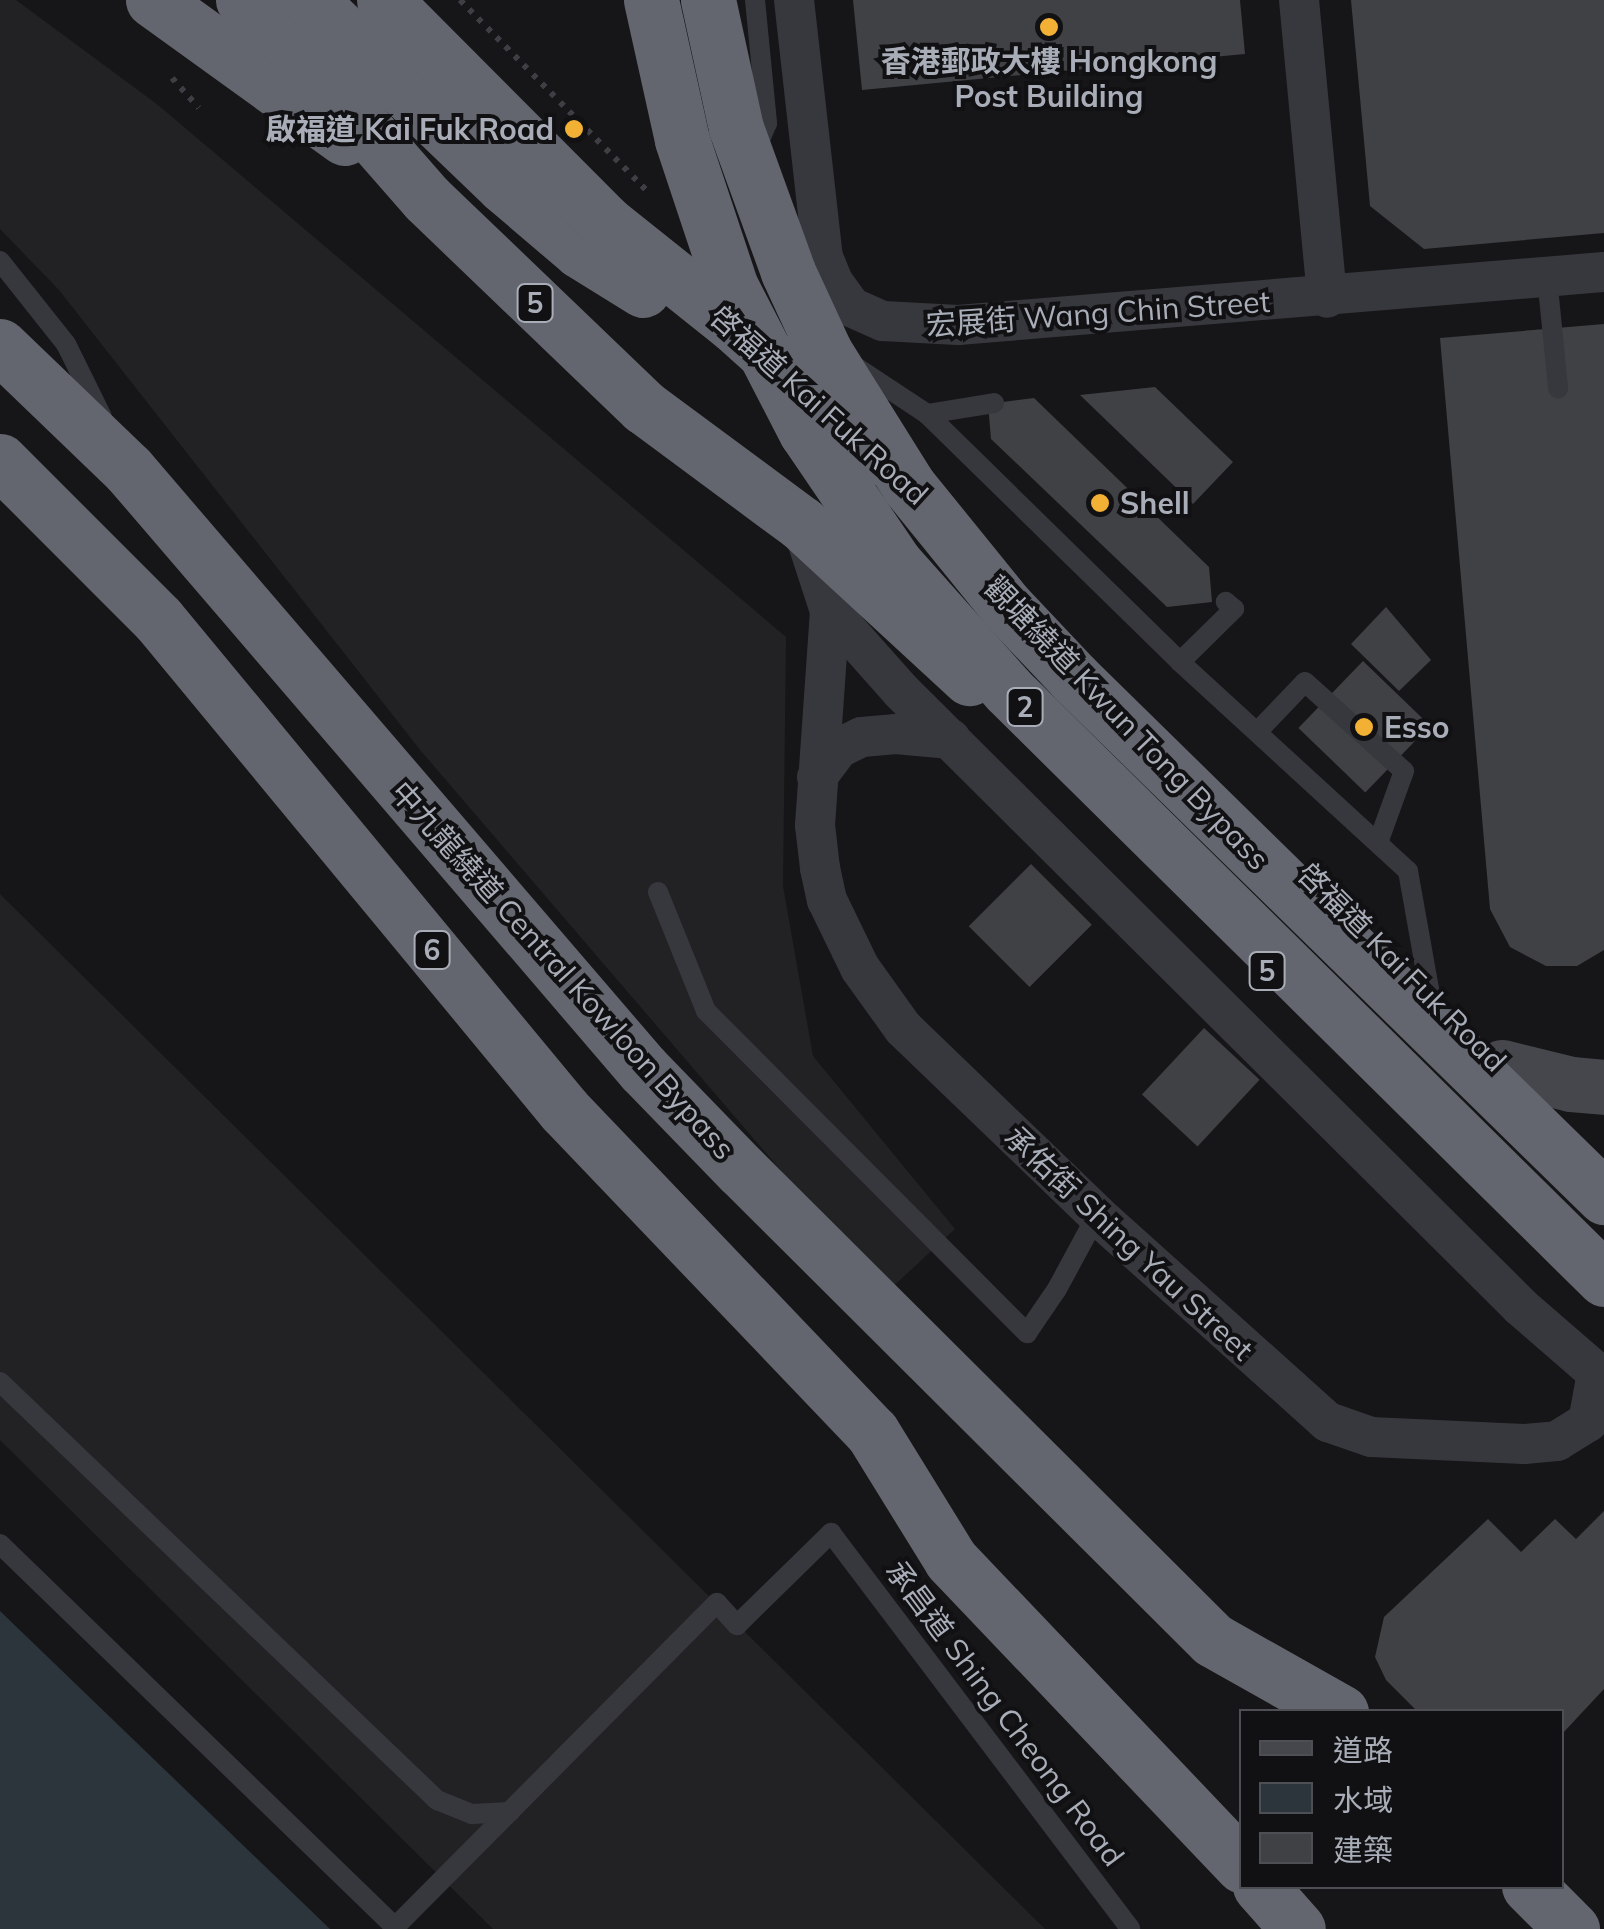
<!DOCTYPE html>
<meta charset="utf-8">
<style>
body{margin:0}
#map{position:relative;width:1604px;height:1929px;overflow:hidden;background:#161618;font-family:Mulish,"Noto Sans TC",sans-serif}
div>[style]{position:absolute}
.built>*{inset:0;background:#222225}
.water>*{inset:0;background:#2c353c}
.building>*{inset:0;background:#404145;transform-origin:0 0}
.path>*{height:6px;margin-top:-3px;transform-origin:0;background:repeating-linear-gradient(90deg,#3d3f44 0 5px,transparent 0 13px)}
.lane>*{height:20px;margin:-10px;padding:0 10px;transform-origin:10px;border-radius:10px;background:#37383d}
.street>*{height:40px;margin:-20px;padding:0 20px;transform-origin:20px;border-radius:20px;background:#37383d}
.secondary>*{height:55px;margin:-27.5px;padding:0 27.5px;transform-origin:27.5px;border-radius:27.5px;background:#45474d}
.highway>*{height:55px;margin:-27.5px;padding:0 27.5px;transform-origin:27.5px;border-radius:27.5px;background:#63666e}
.highway-bridge>*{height:55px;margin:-27.5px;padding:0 27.5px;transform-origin:27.5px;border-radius:27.5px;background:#63666e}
.dots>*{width:28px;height:28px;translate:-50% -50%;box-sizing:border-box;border:5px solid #111113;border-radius:50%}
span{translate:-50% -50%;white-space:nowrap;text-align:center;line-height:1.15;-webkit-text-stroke:8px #111113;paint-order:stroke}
.shield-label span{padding:2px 8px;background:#111113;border:2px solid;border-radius:8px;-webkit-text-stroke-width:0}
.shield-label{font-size:28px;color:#a8adb8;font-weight:700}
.poi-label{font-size:30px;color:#a8adb8;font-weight:700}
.right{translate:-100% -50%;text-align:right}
.left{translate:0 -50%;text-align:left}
.street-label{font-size:30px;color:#a8adb8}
.legend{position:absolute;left:1239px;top:1709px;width:325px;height:180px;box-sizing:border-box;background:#111113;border:2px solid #4d4f55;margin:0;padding:12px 18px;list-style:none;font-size:30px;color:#a8adb8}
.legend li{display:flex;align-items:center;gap:20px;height:50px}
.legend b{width:50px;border:2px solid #4d4f55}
</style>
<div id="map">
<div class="built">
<div style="clip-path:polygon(0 0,16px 0,158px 105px,786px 637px,783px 886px,813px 1056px,955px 1229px,886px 1293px,421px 751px,59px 290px,0 229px)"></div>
<div style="clip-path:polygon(0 894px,1045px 1929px,493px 1929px,0 1440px)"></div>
</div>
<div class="water">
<div style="clip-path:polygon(0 1611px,330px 1929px,0 1929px)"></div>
</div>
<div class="building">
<div style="clip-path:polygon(853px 0,1240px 0,1245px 54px,862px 90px)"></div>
<div style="clip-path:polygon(1351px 0,1604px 0,1604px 233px,1424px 249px,1370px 206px)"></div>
<div style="clip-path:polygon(1604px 324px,1604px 950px,1577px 966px,1546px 966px,1510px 947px,1490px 909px,1440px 338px)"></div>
<div style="clip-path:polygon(1155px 387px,1233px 462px,1193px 504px,1080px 395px)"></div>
<div style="clip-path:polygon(1034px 398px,1209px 567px,1212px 602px,1167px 607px,991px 439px,988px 404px)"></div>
<div style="clip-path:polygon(1386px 607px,1431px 660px,1399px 691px,1351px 644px)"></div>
<div style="left:1363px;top:661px;width:93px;height:93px;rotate:44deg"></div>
<div style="left:1031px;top:864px;width:86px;height:88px;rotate:45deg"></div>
<div style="left:1204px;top:1028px;width:76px;height:91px;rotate:43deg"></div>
<div style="clip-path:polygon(1604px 1511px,1604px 1689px,1562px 1734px,1562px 1712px,1418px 1712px,1386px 1680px,1375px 1657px,1384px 1617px,1488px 1519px,1521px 1552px,1555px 1519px,1576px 1539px)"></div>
</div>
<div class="path">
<div style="left:460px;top:0;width:269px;rotate:45.6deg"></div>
<div style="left:172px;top:78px;width:40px;rotate:48deg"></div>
</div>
<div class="lane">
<div style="left:755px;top:0;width:124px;rotate:84.4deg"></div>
<div style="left:767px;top:123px;width:23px;rotate:113deg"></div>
<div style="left:0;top:261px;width:106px;rotate:51.5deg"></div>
<div style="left:66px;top:344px;width:81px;rotate:63.7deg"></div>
<div style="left:1547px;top:277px;width:112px;rotate:84.3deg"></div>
<div style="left:853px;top:365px;width:89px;rotate:33.5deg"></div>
<div style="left:927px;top:414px;width:354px;rotate:44.4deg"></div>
<div style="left:1180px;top:662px;width:309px;rotate:42.5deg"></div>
<div style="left:1408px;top:871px;width:126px;rotate:79.9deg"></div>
<div style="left:927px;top:414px;width:68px;rotate:-9.3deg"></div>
<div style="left:1180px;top:662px;width:76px;rotate:-44.5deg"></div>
<div style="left:1234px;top:609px;width:11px;rotate:-139deg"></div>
<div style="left:1257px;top:732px;width:69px;rotate:-46.2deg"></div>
<div style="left:1305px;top:682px;width:133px;rotate:42deg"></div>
<div style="left:1404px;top:771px;width:73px;rotate:109.9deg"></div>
<div style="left:658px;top:892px;width:128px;rotate:68deg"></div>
<div style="left:706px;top:1011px;width:455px;rotate:45.1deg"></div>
<div style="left:1027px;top:1333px;width:53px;rotate:-55.7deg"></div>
<div style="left:1057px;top:1289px;width:84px;rotate:-61.6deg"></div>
<div style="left:0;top:1382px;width:605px;rotate:43.73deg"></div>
<div style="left:437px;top:1800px;width:38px;rotate:22deg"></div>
<div style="left:472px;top:1814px;width:38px;rotate:-3deg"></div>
<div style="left:0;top:1544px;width:553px;rotate:44.12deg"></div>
<div style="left:395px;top:1927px;width:457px;rotate:-45.2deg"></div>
<div style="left:717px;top:1603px;width:30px;rotate:48deg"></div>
<div style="left:737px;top:1625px;width:132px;rotate:-44.4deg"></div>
<div style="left:831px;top:1533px;width:496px;rotate:52.9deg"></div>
</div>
<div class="street">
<div style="left:794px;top:0;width:259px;rotate:83.6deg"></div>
<div style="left:823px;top:257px;width:27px;rotate:68deg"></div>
<div style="left:833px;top:282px;width:31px;rotate:54deg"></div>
<div style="left:851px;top:307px;width:35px;rotate:24deg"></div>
<div style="left:883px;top:321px;width:75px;rotate:3.1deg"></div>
<div style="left:958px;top:325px;width:648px;rotate:-4.69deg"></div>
<div style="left:1299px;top:0;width:299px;rotate:84.6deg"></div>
<div style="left:802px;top:525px;width:90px;rotate:72deg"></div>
<div style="left:830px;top:611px;width:107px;rotate:48.4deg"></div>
<div style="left:901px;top:691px;width:874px;rotate:44.81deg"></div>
<div style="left:1521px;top:1307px;width:110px;rotate:40.9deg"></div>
<div style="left:830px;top:611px;width:215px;rotate:94deg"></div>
<div style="left:815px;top:825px;width:43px;rotate:83.4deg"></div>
<div style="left:820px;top:868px;width:33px;rotate:78deg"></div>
<div style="left:827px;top:900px;width:76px;rotate:64.1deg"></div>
<div style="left:860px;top:968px;width:74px;rotate:54.4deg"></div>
<div style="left:903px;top:1028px;width:269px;rotate:43.9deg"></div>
<div style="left:1097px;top:1215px;width:310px;rotate:41.9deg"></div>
<div style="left:1328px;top:1422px;width:46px;rotate:19.2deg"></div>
<div style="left:1371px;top:1437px;width:153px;rotate:2.6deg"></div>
<div style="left:1524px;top:1444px;width:33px;rotate:-5deg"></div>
<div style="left:1557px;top:1441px;width:36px;rotate:-32deg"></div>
<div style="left:1588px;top:1422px;width:50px;rotate:-79.6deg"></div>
<div style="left:817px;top:777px;width:36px;rotate:-53deg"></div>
<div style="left:839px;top:748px;width:25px;rotate:-26deg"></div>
<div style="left:862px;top:737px;width:34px;rotate:-5deg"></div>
<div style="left:896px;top:734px;width:55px;rotate:5.2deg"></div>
</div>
<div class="secondary">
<div style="left:1502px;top:1067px;width:71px;rotate:13.8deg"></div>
<div style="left:1571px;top:1084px;width:33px;rotate:5deg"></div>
</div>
<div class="highway">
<div style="left:153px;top:0;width:236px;rotate:35.8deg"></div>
<div style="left:243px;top:0;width:68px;rotate:42.6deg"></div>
<div style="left:293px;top:46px;width:203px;rotate:48.8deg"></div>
<div style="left:427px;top:199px;width:301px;rotate:43.8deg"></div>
<div style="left:644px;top:407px;width:195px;rotate:36.5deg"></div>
<div style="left:801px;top:523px;width:229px;rotate:42.7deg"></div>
<div style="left:310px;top:0;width:269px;rotate:43.8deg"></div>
<div style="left:504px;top:186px;width:100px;rotate:40.5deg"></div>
<div style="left:580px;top:251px;width:74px;rotate:31.8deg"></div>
<div style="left:384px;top:0;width:313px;rotate:45.1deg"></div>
<div style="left:605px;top:222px;width:165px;rotate:38.6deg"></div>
<div style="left:734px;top:325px;width:199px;rotate:41.9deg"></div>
<div style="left:0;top:346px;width:178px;rotate:43.9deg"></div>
<div style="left:128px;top:469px;width:791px;rotate:49.36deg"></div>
<div style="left:643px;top:1069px;width:141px;rotate:45.9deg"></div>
<div style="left:741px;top:1170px;width:666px;rotate:44.88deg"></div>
<div style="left:1213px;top:1640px;width:147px;rotate:29.4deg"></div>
<div style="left:0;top:461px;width:223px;rotate:45deg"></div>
<div style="left:158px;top:619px;width:637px;rotate:50.41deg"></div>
<div style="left:564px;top:1110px;width:446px;rotate:46.3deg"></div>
<div style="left:872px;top:1432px;width:150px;rotate:58.3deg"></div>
<div style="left:951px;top:1560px;width:422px;rotate:46.4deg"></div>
<div style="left:1260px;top:1886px;width:57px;rotate:48.5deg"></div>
<div style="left:1529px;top:1886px;width:61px;rotate:45deg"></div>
</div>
<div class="highway-bridge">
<div style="left:651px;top:0;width:143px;rotate:77.5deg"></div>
<div style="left:682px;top:140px;width:155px;rotate:71.6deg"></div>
<div style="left:731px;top:287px;width:163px;rotate:62.7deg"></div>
<div style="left:806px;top:432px;width:158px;rotate:55.8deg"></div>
<div style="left:895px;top:563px;width:170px;rotate:48.3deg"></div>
<div style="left:1008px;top:690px;width:838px;rotate:44.66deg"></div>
<div style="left:708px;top:0;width:131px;rotate:77.7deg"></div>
<div style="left:736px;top:128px;width:153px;rotate:70.1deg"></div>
<div style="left:788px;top:272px;width:88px;rotate:65.2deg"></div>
<div style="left:825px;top:352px;width:157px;rotate:58deg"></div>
<div style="left:908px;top:485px;width:156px;rotate:51deg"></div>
<div style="left:1006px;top:606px;width:99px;rotate:46.6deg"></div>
<div style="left:1074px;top:678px;width:742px;rotate:44.4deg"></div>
</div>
<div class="dots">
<div style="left:1049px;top:27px;background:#f2b134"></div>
<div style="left:574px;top:129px;background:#f2b134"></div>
<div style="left:1100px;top:503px;background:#f2b134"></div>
<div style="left:1364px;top:727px;background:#f2b134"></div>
</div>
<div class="shield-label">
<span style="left:535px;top:303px">5</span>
<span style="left:1025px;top:707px">2</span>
<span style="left:432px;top:950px">6</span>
<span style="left:1267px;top:971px">5</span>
</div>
<div class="poi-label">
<span style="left:1049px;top:78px">香港郵政大樓 Hongkong<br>Post Building</span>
<span class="right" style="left:554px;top:129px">啟福道 Kai Fuk Road</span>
<span class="left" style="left:1120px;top:503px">Shell</span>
<span class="left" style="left:1384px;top:727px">Esso</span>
</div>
<div class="street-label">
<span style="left:1098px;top:313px;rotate:-4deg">宏展街 Wang Chin Street</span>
<span style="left:819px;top:405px;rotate:42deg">啓福道 Kai Fuk Road</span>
<span style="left:1127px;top:723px;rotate:46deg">觀塘繞道 Kwun Tong Bypass</span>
<span style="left:1402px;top:967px;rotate:45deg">啓福道 Kai Fuk Road</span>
<span style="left:563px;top:970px;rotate:48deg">中九龍繞道 Central Kowloon Bypass</span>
<span style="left:1129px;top:1243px;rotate:43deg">承佑街 Shing Yau Street</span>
<span style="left:1005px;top:1713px;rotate:53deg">承昌道 Shing Cheong Road</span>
</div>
<ul class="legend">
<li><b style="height:12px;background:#45474d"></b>道路</li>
<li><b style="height:28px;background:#2c353c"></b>水域</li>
<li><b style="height:28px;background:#404145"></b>建築</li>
</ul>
</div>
